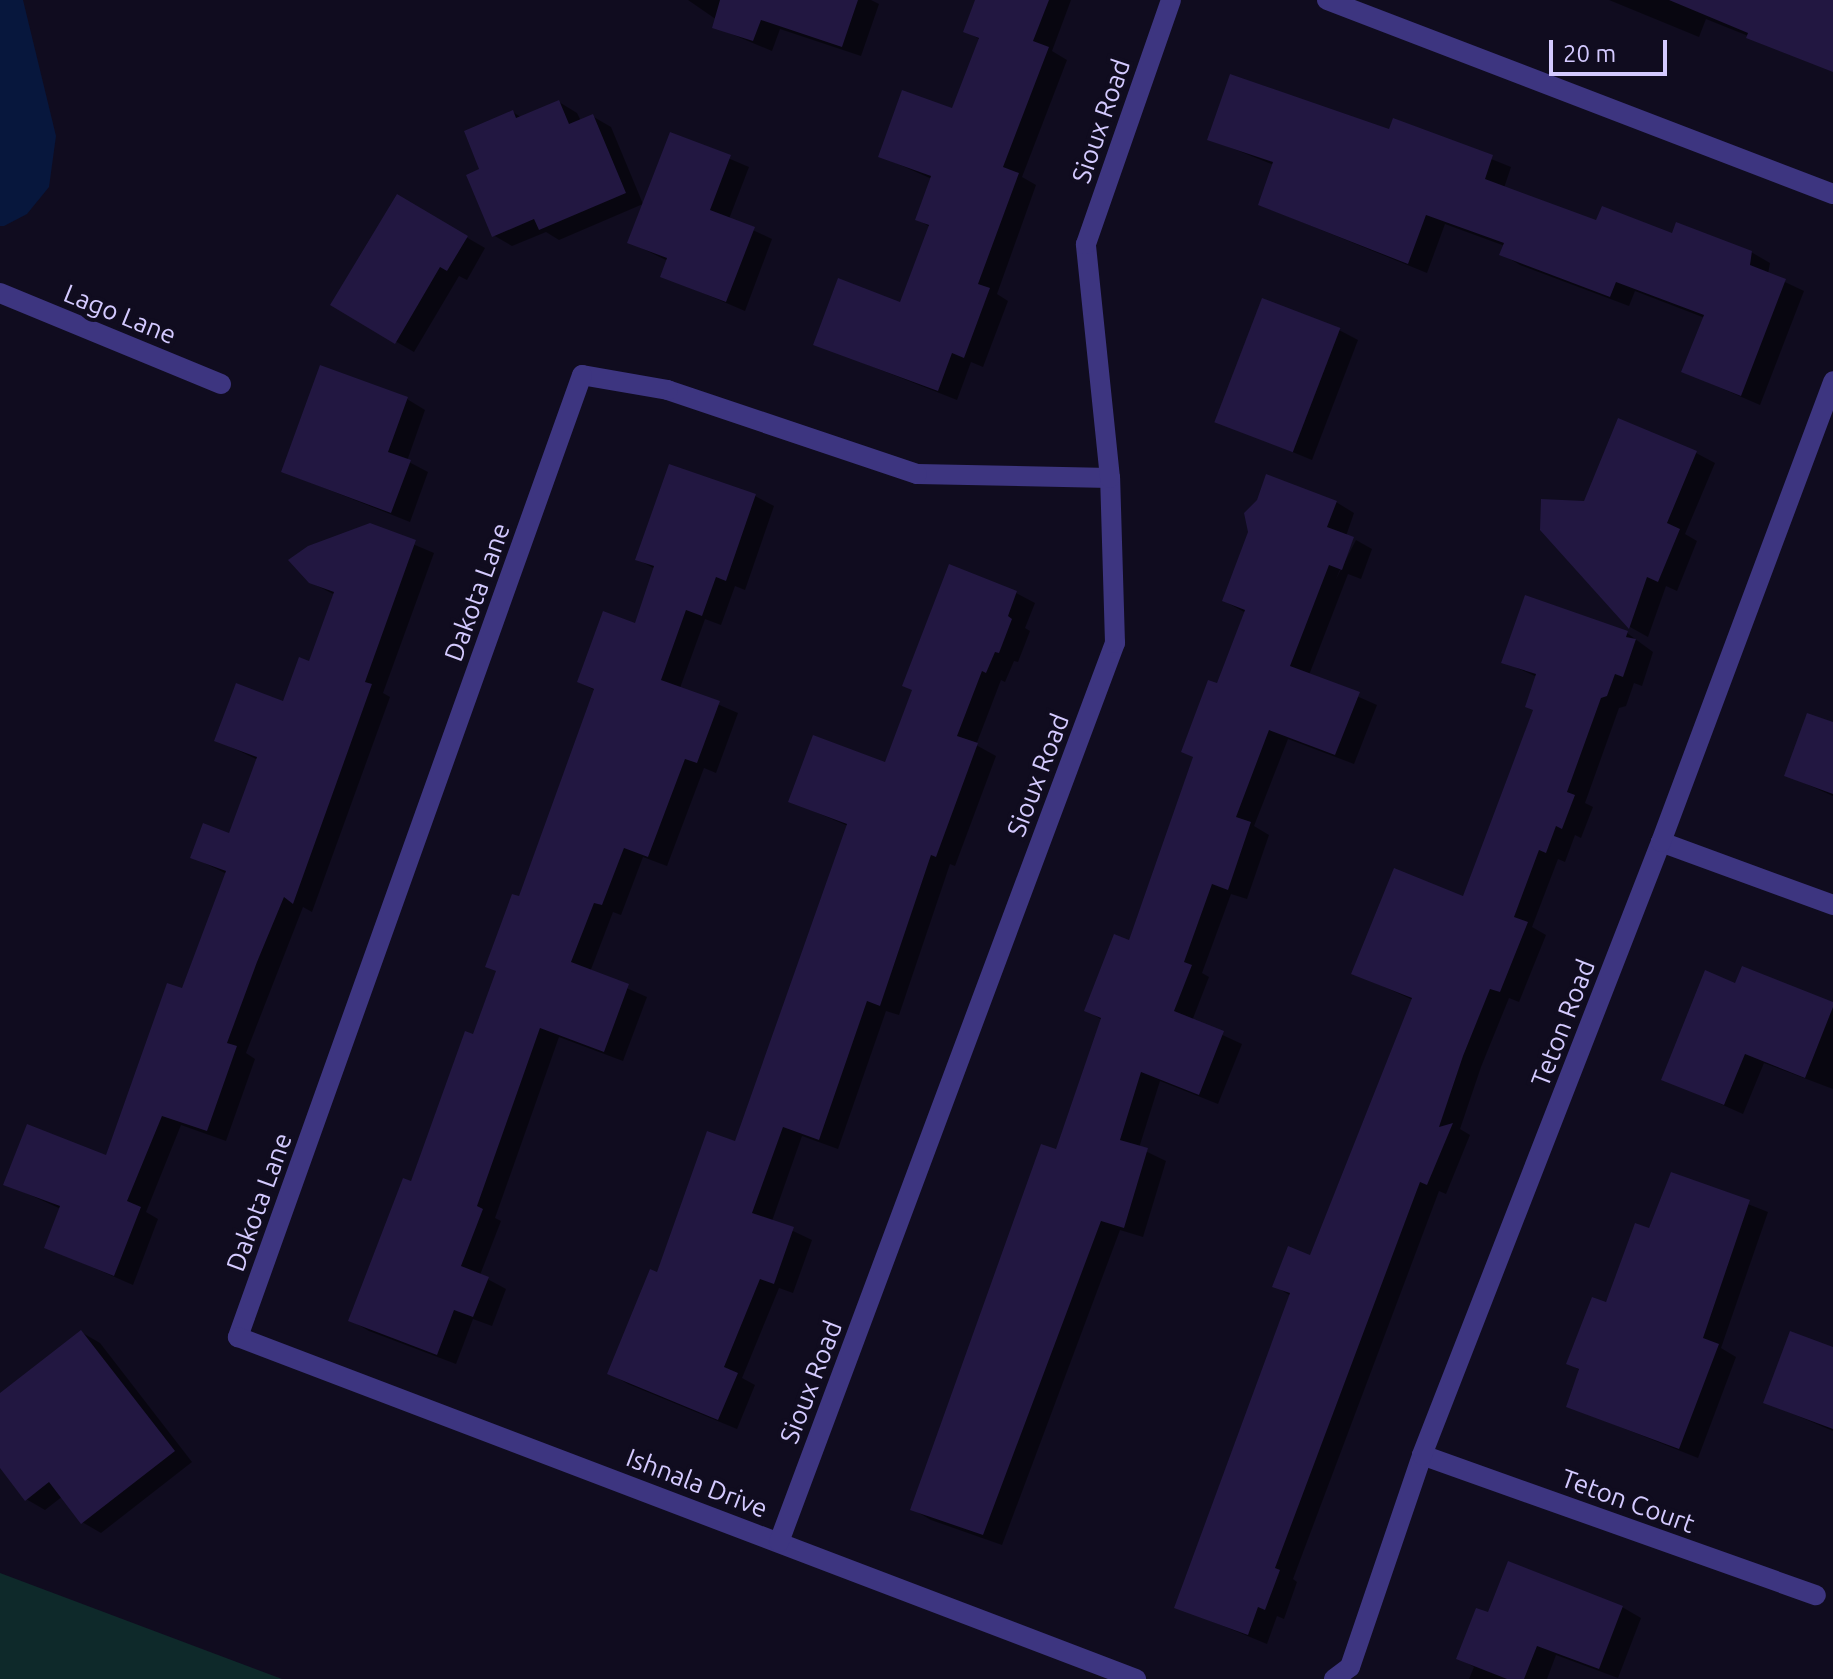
<!DOCTYPE html>
<style>
body{margin:0}
#map{position:relative;width:1833px;height:1679px;overflow:hidden;background:#100c1f;font-family:Ubuntu,sans-serif}
div>[style]{position:absolute}
.green>*{inset:0;background:#0e292a}
.water>*{inset:0;background:#07173d}
.shadow>*{inset:0;background:#0007}
.building>*{inset:0;background:#221741;transform-origin:0 0}
.minor>*{height:20px;margin:-10px;padding:0 10px;transform-origin:10px;border-radius:10px;background:#3d3580}
span{translate:-50% -50%;white-space:nowrap;text-align:center;line-height:1.15;-webkit-text-stroke:8px #100c1f;paint-order:stroke}
.street-label{font-size:26px;color:#d4caff}
.scale{position:absolute;left:1549px;top:40px;width:118px;height:36px;box-sizing:border-box;border:4px solid #d4caff;border-top:0;padding-left:10px;font-size:24px;line-height:28px;white-space:nowrap;color:#d4caff;-webkit-text-stroke:6px #100c1f;paint-order:stroke}
</style>
<div id="map">
<div class="green">
<div style="clip-path:polygon(0 1573px,282px 1679px,0 1679px)"></div>
</div>
<div class="water">
<div style="clip-path:polygon(0 0,23px 0,56px 136px,49px 187px,27px 214px,4px 226px,0 226px)"></div>
</div>
<div class="shadow">
<div style="clip-path:polygon(688px 0,871px 0,879px 4px,861px 56px,780px 29px,772px 51px,715px 27px,717px 20px)"></div>
<div style="clip-path:polygon(977px 0,1071px 0,1052px 51px,1067px 60px,1022px 177px,1036px 185px,997px 294px,1008px 301px,983px 367px,971px 362px,957px 400px,815px 344px,901px 305px,930px 227px,917px 219px,932px 179px,880px 156px,953px 111px,981px 40px,965px 31px)"></div>
<div style="clip-path:polygon(1609px 0,1829px 0,1833px 70px,1706px 19px,1699px 37px)"></div>
<div style="clip-path:polygon(559px 102px,577px 113px,581px 121px,592px 116px,611px 127px,643px 204px,559px 240px,546px 232px,512px 246px,493px 235px,482px 170px,513px 112px,522px 118px)"></div>
<div style="clip-path:polygon(1394px 120px,1511px 167px,1504px 188px,1597px 223px,1751px 252px,1770px 263px,1768px 274px,1804px 291px,1760px 405px,1684px 372px,1705px 318px,1635px 291px,1629px 306px,1520px 265px,1502px 254px,1505px 246px,1445px 224px,1427px 273px,1260px 205px,1274px 165px,1209px 139px,1390px 131px)"></div>
<div style="clip-path:polygon(671px 134px,749px 167px,729px 219px,772px 239px,745px 311px,663px 276px,668px 261px,629px 242px)"></div>
<div style="clip-path:polygon(397px 197px,485px 248px,467px 280px,459px 276px,414px 352px,333px 305px)"></div>
<div style="clip-path:polygon(1339px 330px,1358px 340px,1312px 460px,1217px 421px)"></div>
<div style="clip-path:polygon(407px 399px,425px 410px,407px 461px,428px 472px,410px 522px,284px 472px)"></div>
<div style="clip-path:polygon(1696px 453px,1715px 463px,1685px 534px,1697px 541px,1677px 591px,1666px 586px,1648px 637px,1630px 627px,1542px 529px)"></div>
<div style="clip-path:polygon(755px 496px,774px 506px,745px 590px,735px 586px,721px 625px,705px 619px,680px 688px,738px 713px,716px 773px,704px 768px,667px 866px,643px 857px,621px 915px,613px 912px,590px 972px,647px 997px,623px 1061px,559px 1037px,495px 1218px,501px 1221px,480px 1275px,506px 1289px,492px 1326px,473px 1319px,456px 1364px,369px 1331px,350px 1320px,475px 1037px,596px 691px,579px 682px,636px 625px,655px 569px,637px 559px)"></div>
<div style="clip-path:polygon(1336px 502px,1354px 513px,1346px 536px,1353px 539px,1336px 579px,1356px 540px,1372px 549px,1361px 579px,1348px 574px,1309px 675px,1377px 705px,1354px 764px,1288px 739px,1254px 826px,1269px 835px,1247px 899px,1231px 894px,1202px 973px,1209px 977px,1192px 1021px,1242px 1044px,1218px 1104px,1160px 1081px,1139px 1148px,1166px 1161px,1143px 1237px,1120px 1230px,1002px 1545px,931px 1520px,912px 1509px,1058px 1151px,1102px 1020px,1086px 1010px,1130px 943px,1246px 613px,1224px 601px)"></div>
<div style="clip-path:polygon(370px 526px,434px 553px,383px 693px,390px 697px,312px 912px,303px 907px,246px 1053px,255px 1059px,226px 1141px,181px 1125px,146px 1212px,158px 1219px,133px 1285px,46px 1247px,61px 1209px,6px 1184px,108px 1158px,183px 991px,227px 874px,192px 857px,230px 835px,258px 760px,216px 740px,284px 704px,310px 663px,335px 595px,310px 582px)"></div>
<div style="clip-path:polygon(1016px 593px,1035px 603px,1025px 628px,1030px 631px,1018px 662px,1014px 661px,1005px 682px,1001px 680px,976px 745px,996px 756px,955px 866px,950px 864px,899px 1015px,886px 1011px,838px 1149px,802px 1136px,772px 1221px,812px 1240px,793px 1293px,779px 1288px,742px 1378px,755px 1385px,737px 1429px,628px 1384px,609px 1373px,658px 1275px,736px 1143px,848px 826px,790px 801px,886px 765px)"></div>
<div style="clip-path:polygon(1526px 598px,1627px 633px,1653px 652px,1642px 686px,1634px 683px,1626px 706px,1619px 708px,1585px 803px,1593px 807px,1581px 838px,1575px 835px,1565px 862px,1558px 859px,1532px 927px,1546px 935px,1519px 1002px,1509px 998px,1481px 1067px,1460px 1129px,1470px 1135px,1446px 1194px,1439px 1191px,1293px 1579px,1297px 1582px,1284px 1619px,1277px 1616px,1267px 1644px,1177px 1607px,1291px 1296px,1275px 1286px,1311px 1257px,1413px 1000px,1354px 973px,1464px 899px,1535px 710px,1537px 677px,1504px 662px)"></div>
<div style="clip-path:polygon(1833px 724px,1833px 796px,1786px 775px)"></div>
<div style="clip-path:polygon(1736px 985px,1833px 1004px,1833px 1089px,1764px 1063px,1743px 1114px,1664px 1079px)"></div>
<div style="clip-path:polygon(1672px 1174px,1768px 1212px,1721px 1348px,1736px 1357px,1698px 1458px,1568px 1406px,1581px 1371px,1568px 1363px,1650px 1231px)"></div>
<div style="clip-path:polygon(81px 1332px,100px 1343px,192px 1462px,101px 1533px,82px 1522px,63px 1496px,45px 1510px,26px 1499px,0 1465px,0 1395px)"></div>
<div style="clip-path:polygon(1833px 1349px,1833px 1431px,1765px 1402px)"></div>
<div style="clip-path:polygon(1622px 1607px,1641px 1618px,1618px 1678px,1556px 1655px,1547px 1679px,1469px 1679px,1474px 1667px,1458px 1658px,1490px 1615px)"></div>
</div>
<div class="building">
<div style="clip-path:polygon(720px 0,858px 0,842px 47px,761px 20px,753px 41px,712px 28px)"></div>
<div style="clip-path:polygon(975px 0,1049px 0,1033px 41px,1049px 47px,1003px 167px,1019px 173px,978px 284px,990px 288px,964px 358px,952px 353px,938px 391px,813px 345px,838px 278px,900px 302px,929px 225px,915px 220px,931px 176px,878px 157px,902px 90px,952px 108px,979px 38px,963px 32px)"></div>
<div style="clip-path:polygon(1669px 0,1833px 0,1833px 72px,1746px 38px,1748px 33px)"></div>
<div style="clip-path:polygon(1230px 74px,1389px 129px,1393px 118px,1493px 155px,1485px 179px,1596px 220px,1602px 206px,1672px 233px,1676px 222px,1752px 251px,1750px 265px,1786px 279px,1741px 396px,1681px 372px,1704px 315px,1616px 282px,1610px 297px,1499px 255px,1504px 243px,1426px 215px,1408px 264px,1258px 205px,1273px 162px,1207px 140px)"></div>
<div style="clip-path:polygon(559px 100px,569px 124px,593px 114px,626px 193px,539px 230px,534px 219px,492px 237px,466px 175px,479px 169px,464px 131px,513px 110px,516px 118px)"></div>
<div style="clip-path:polygon(670px 132px,731px 155px,710px 210px,755px 227px,726px 302px,660px 277px,667px 258px,627px 243px)"></div>
<div style="clip-path:polygon(397px 194px,468px 236px,447px 271px,440px 267px,395px 344px,330px 305px)"></div>
<div style="left:1262px;top:298px;width:84px;height:133px;rotate:21deg"></div>
<div style="clip-path:polygon(320px 365px,408px 397px,388px 452px,411px 460px,391px 513px,281px 472px)"></div>
<div style="clip-path:polygon(1618px 418px,1697px 451px,1667px 523px,1680px 529px,1658px 582px,1647px 577px,1629px 629px,1540px 530px,1541px 499px,1584px 501px)"></div>
<div style="clip-path:polygon(669px 464px,756px 494px,726px 581px,716px 577px,702px 616px,686px 610px,661px 680px,720px 701px,697px 763px,685px 759px,648px 857px,624px 848px,602px 905px,594px 903px,571px 962px,629px 984px,604px 1052px,540px 1028px,477px 1206px,483px 1209px,461px 1266px,489px 1277px,473px 1317px,454px 1310px,437px 1355px,348px 1321px,403px 1178px,411px 1181px,465px 1031px,473px 1034px,496px 971px,485px 967px,512px 894px,519px 896px,594px 689px,577px 682px,603px 611px,635px 623px,654px 566px,635px 560px)"></div>
<div style="clip-path:polygon(1266px 474px,1337px 501px,1327px 527px,1354px 537px,1342px 570px,1329px 565px,1290px 666px,1360px 692px,1335px 755px,1269px 730px,1236px 817px,1251px 822px,1228px 890px,1212px 884px,1184px 962px,1192px 965px,1174px 1011px,1224px 1031px,1199px 1095px,1141px 1072px,1120px 1140px,1148px 1148px,1124px 1228px,1101px 1221px,983px 1535px,910px 1510px,1041px 1144px,1056px 1149px,1101px 1018px,1084px 1011px,1114px 934px,1129px 940px,1193px 757px,1181px 752px,1208px 680px,1217px 683px,1245px 610px,1222px 601px,1248px 532px,1244px 513px,1257px 500px)"></div>
<div style="clip-path:polygon(370px 523px,416px 540px,365px 682px,372px 684px,293px 904px,284px 897px,257px 962px,227px 1043px,237px 1046px,207px 1131px,162px 1116px,127px 1201px,141px 1207px,114px 1276px,44px 1248px,60px 1206px,3px 1185px,27px 1124px,106px 1155px,167px 983px,182px 988px,226px 871px,190px 858px,203px 823px,229px 833px,257px 757px,214px 741px,236px 683px,283px 701px,299px 657px,309px 661px,334px 592px,309px 583px,288px 560px,308px 546px)"></div>
<div style="clip-path:polygon(949px 564px,1017px 591px,1008px 616px,1012px 619px,999px 653px,995px 652px,986px 673px,982px 671px,957px 736px,978px 743px,936px 857px,931px 855px,880px 1006px,867px 1001px,819px 1140px,783px 1127px,752px 1213px,794px 1227px,774px 1284px,760px 1279px,724px 1367px,738px 1373px,718px 1420px,607px 1374px,650px 1269px,657px 1272px,707px 1131px,735px 1141px,847px 824px,788px 802px,813px 735px,885px 762px,912px 690px,902px 686px)"></div>
<div style="clip-path:polygon(1525px 595px,1628px 631px,1626px 637px,1636px 639px,1623px 677px,1615px 674px,1607px 696px,1601px 698px,1567px 792px,1575px 795px,1562px 829px,1556px 826px,1546px 853px,1539px 850px,1514px 917px,1528px 922px,1500px 992px,1490px 989px,1463px 1056px,1439px 1127px,1453px 1123px,1427px 1185px,1420px 1182px,1275px 1568px,1280px 1570px,1265px 1610px,1258px 1607px,1248px 1635px,1174px 1608px,1290px 1293px,1272px 1287px,1288px 1246px,1310px 1255px,1412px 998px,1351px 974px,1394px 868px,1463px 896px,1533px 710px,1525px 707px,1536px 674px,1501px 663px)"></div>
<div style="clip-path:polygon(1807px 713px,1833px 722px,1833px 794px,1784px 776px)"></div>
<div style="clip-path:polygon(1742px 966px,1833px 1002px,1833px 1007px,1805px 1078px,1745px 1054px,1724px 1105px,1661px 1080px,1705px 970px,1735px 983px)"></div>
<div style="clip-path:polygon(1671px 1172px,1750px 1200px,1703px 1338px,1719px 1344px,1679px 1449px,1566px 1407px,1579px 1369px,1566px 1364px,1592px 1297px,1606px 1302px,1635px 1223px,1649px 1228px)"></div>
<div style="clip-path:polygon(81px 1330px,175px 1451px,81px 1524px,49px 1482px,25px 1501px,0 1468px,0 1393px)"></div>
<div style="clip-path:polygon(1790px 1331px,1833px 1347px,1833px 1429px,1763px 1403px)"></div>
<div style="clip-path:polygon(1508px 1561px,1623px 1606px,1599px 1669px,1537px 1646px,1524px 1679px,1507px 1679px,1456px 1659px,1476px 1608px,1488px 1612px)"></div>
</div>
<div class="minor">
<div style="left:1327px;top:0;width:542px;rotate:20.98deg"></div>
<div style="left:0;top:293px;width:239px;rotate:22.4deg"></div>
<div style="left:1110px;top:478px;width:193px;rotate:-178.8deg"></div>
<div style="left:917px;top:474px;width:263px;rotate:-161.4deg"></div>
<div style="left:668px;top:390px;width:87px;rotate:-170.1deg"></div>
<div style="left:582px;top:375px;width:1022px;rotate:109.68deg"></div>
<div style="left:238px;top:1337px;width:961px;rotate:20.85deg"></div>
<div style="left:1661px;top:842px;width:183px;rotate:20.1deg"></div>
<div style="left:1422px;top:1455px;width:418px;rotate:19.6deg"></div>
<div style="left:779px;top:1542px;width:960px;rotate:-69.51deg"></div>
<div style="left:1115px;top:643px;width:165px;rotate:-91.7deg"></div>
<div style="left:1110px;top:478px;width:235px;rotate:-95.9deg"></div>
<div style="left:1086px;top:244px;width:258px;rotate:-70.8deg"></div>
<div style="left:1334px;top:1679px;width:20px;rotate:-37deg"></div>
<div style="left:1350px;top:1667px;width:224px;rotate:-71.2deg"></div>
<div style="left:1422px;top:1455px;width:658px;rotate:-68.7deg"></div>
<div style="left:1661px;top:842px;width:492px;rotate:-69.5deg"></div>
</div>
<div class="street-label">
<span style="left:1101px;top:121px;rotate:-71deg">Sioux Road</span>
<span style="left:120px;top:314px;rotate:22deg">Lago Lane</span>
<span style="left:477px;top:592px;rotate:-70deg">Dakota Lane</span>
<span style="left:1038px;top:775px;rotate:-69deg">Sioux Road</span>
<span style="left:1563px;top:1023px;rotate:-69deg">Teton Road</span>
<span style="left:259px;top:1202px;rotate:-70deg">Dakota Lane</span>
<span style="left:811px;top:1382px;rotate:-69deg">Sioux Road</span>
<span style="left:697px;top:1483px;rotate:21deg">Ishnala Drive</span>
<span style="left:1628px;top:1501px;rotate:20deg">Teton Court</span>
</div>
<div class="scale">20 m</div>
</div>
